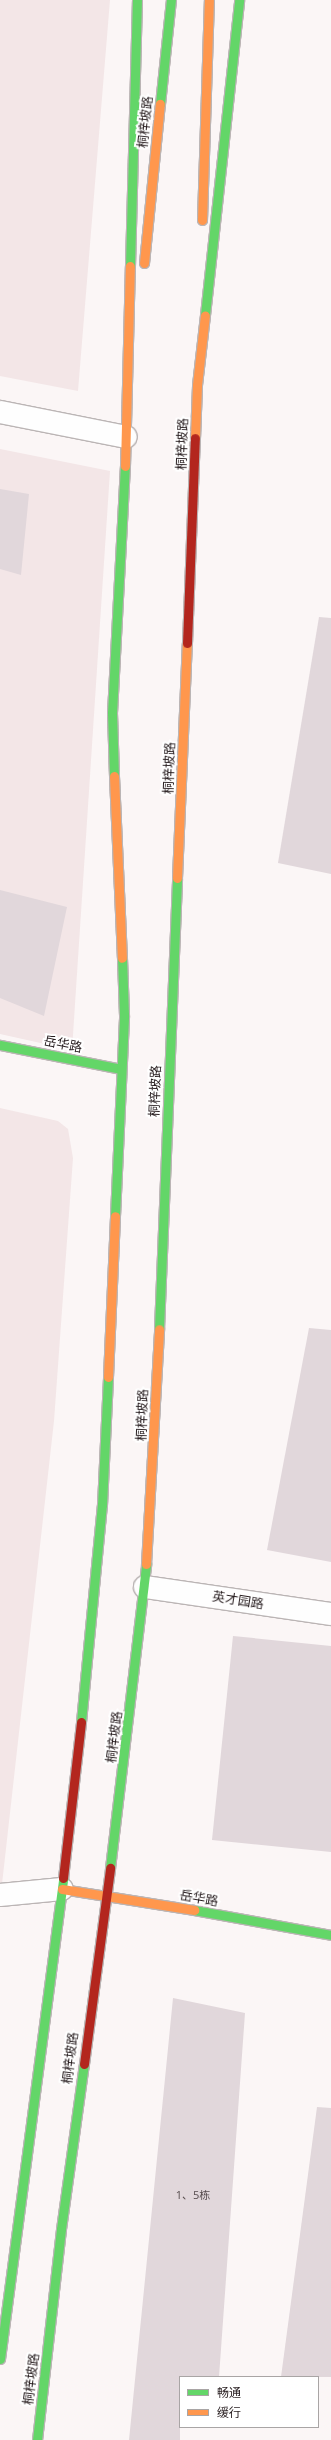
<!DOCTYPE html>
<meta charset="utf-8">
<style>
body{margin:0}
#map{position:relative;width:331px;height:2440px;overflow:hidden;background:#fbf6f6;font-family:"Open Sans","Noto Sans SC",sans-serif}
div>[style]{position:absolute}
.built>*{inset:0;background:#f3e6e7}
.building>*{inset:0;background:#e1d7db}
.roads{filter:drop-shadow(1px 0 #bbb5b5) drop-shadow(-1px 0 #bbb5b5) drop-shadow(0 1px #bbb5b5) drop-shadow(0 -1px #bbb5b5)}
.street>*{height:22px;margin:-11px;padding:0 11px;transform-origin:11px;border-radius:11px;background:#fefefe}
.fast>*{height:9px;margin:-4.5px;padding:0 4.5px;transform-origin:4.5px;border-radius:4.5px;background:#63d668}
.slow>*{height:9px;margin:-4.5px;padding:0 4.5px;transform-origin:4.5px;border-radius:4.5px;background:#ff974d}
.jam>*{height:9px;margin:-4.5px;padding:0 4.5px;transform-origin:4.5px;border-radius:4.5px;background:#b3261e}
span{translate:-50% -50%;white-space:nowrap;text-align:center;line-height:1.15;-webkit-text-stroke:4px #fff;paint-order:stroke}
.number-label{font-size:11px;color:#564c4e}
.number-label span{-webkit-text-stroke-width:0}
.street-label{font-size:13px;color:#271d1f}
.legend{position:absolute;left:179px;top:2376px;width:140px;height:52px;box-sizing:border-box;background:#fff;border:1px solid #a9a5a5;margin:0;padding:5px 7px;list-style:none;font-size:12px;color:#271d1f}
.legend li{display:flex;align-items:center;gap:8px;height:20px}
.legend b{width:20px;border:1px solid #a9a5a5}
</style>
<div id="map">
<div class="built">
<div style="clip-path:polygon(0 0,110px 0,78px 391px,0 376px)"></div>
<div style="clip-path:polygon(0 449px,110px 471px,72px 1050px,0 1034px)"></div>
<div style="clip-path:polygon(0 1108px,58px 1121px,68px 1129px,73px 1158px,54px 1421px,0 1902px)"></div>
</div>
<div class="building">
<div style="clip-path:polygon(0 489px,29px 494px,21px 575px,0 569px)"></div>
<div style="clip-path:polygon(319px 617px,331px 618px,331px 874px,278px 863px)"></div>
<div style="clip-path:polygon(0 890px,67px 907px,44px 1016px,0 998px)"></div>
<div style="clip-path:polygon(309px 1328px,331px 1330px,331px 1562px,267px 1550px)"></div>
<div style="clip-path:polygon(233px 1636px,331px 1646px,331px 1852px,212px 1840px)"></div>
<div style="clip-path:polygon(173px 1998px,245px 2013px,219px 2377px,180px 2377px,180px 2440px,129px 2440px)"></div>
<div style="clip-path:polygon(317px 2107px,331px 2108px,331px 2377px,281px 2377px)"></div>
</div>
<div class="roads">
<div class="street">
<div style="left:0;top:412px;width:128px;rotate:11.2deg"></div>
<div style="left:145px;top:1587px;width:188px;rotate:8.3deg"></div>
<div style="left:0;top:1895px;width:62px;rotate:-5.5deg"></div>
</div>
<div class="fast">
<div style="left:160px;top:104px;width:105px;rotate:-84deg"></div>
<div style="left:130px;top:266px;width:266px;rotate:-88.5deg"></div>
<div style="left:205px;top:315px;width:317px;rotate:-83.8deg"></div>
<div style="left:114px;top:776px;width:63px;rotate:-91.8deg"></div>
<div style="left:112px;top:713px;width:247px;rotate:-87deg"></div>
<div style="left:0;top:1045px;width:123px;rotate:11.2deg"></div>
<div style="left:115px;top:1216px;width:201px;rotate:-87.4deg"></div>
<div style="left:124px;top:1015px;width:57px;rotate:-92deg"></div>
<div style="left:159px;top:1329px;width:451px;rotate:-87.7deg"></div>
<div style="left:81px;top:1722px;width:218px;rotate:-84.5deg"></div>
<div style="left:102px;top:1505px;width:128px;rotate:-87.3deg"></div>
<div style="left:110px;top:1868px;width:306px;rotate:-83.2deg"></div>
<div style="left:194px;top:1910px;width:139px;rotate:10.3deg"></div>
<div style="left:0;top:2359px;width:485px;rotate:-82.5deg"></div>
<div style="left:37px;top:2440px;width:212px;rotate:-83.5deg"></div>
<div style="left:61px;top:2229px;width:167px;rotate:-82.1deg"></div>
</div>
<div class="slow">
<div style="left:202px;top:220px;width:220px;rotate:-88.2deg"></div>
<div style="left:144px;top:263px;width:160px;rotate:-84.3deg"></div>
<div style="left:195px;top:438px;width:53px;rotate:-87.8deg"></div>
<div style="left:197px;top:385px;width:70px;rotate:-83.5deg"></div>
<div style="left:125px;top:466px;width:200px;rotate:-88.6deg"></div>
<div style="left:114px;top:776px;width:182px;rotate:87.5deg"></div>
<div style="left:177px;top:878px;width:235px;rotate:-87.6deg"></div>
<div style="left:108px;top:1377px;width:161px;rotate:-87.5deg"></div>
<div style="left:146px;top:1564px;width:235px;rotate:-86.8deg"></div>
<div style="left:62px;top:1889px;width:134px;rotate:9deg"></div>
</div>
<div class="jam">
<div style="left:187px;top:643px;width:205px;rotate:-87.8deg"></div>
<div style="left:63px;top:1878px;width:157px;rotate:-83.4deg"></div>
<div style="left:84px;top:2064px;width:198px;rotate:-82.4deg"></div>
</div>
</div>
<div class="number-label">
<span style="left:193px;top:2195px">1、5栋</span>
</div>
<div class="street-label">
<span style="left:145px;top:122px;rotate:-84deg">桐梓坡路</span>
<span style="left:182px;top:444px;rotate:-88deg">桐梓坡路</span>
<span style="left:169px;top:768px;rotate:-88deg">桐梓坡路</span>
<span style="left:63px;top:1044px;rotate:11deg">岳华路</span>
<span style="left:155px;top:1091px;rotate:-88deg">桐梓坡路</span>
<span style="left:142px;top:1415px;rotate:-88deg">桐梓坡路</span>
<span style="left:238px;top:1600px;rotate:9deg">英才园路</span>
<span style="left:114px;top:1737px;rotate:-83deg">桐梓坡路</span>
<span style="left:199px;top:1898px;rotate:10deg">岳华路</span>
<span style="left:70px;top:2058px;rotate:-83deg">桐梓坡路</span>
<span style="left:31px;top:2379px;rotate:-83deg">桐梓坡路</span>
</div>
<ul class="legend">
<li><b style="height:5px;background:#63d668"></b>畅通</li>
<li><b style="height:5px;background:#ff974d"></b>缓行</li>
</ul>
</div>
